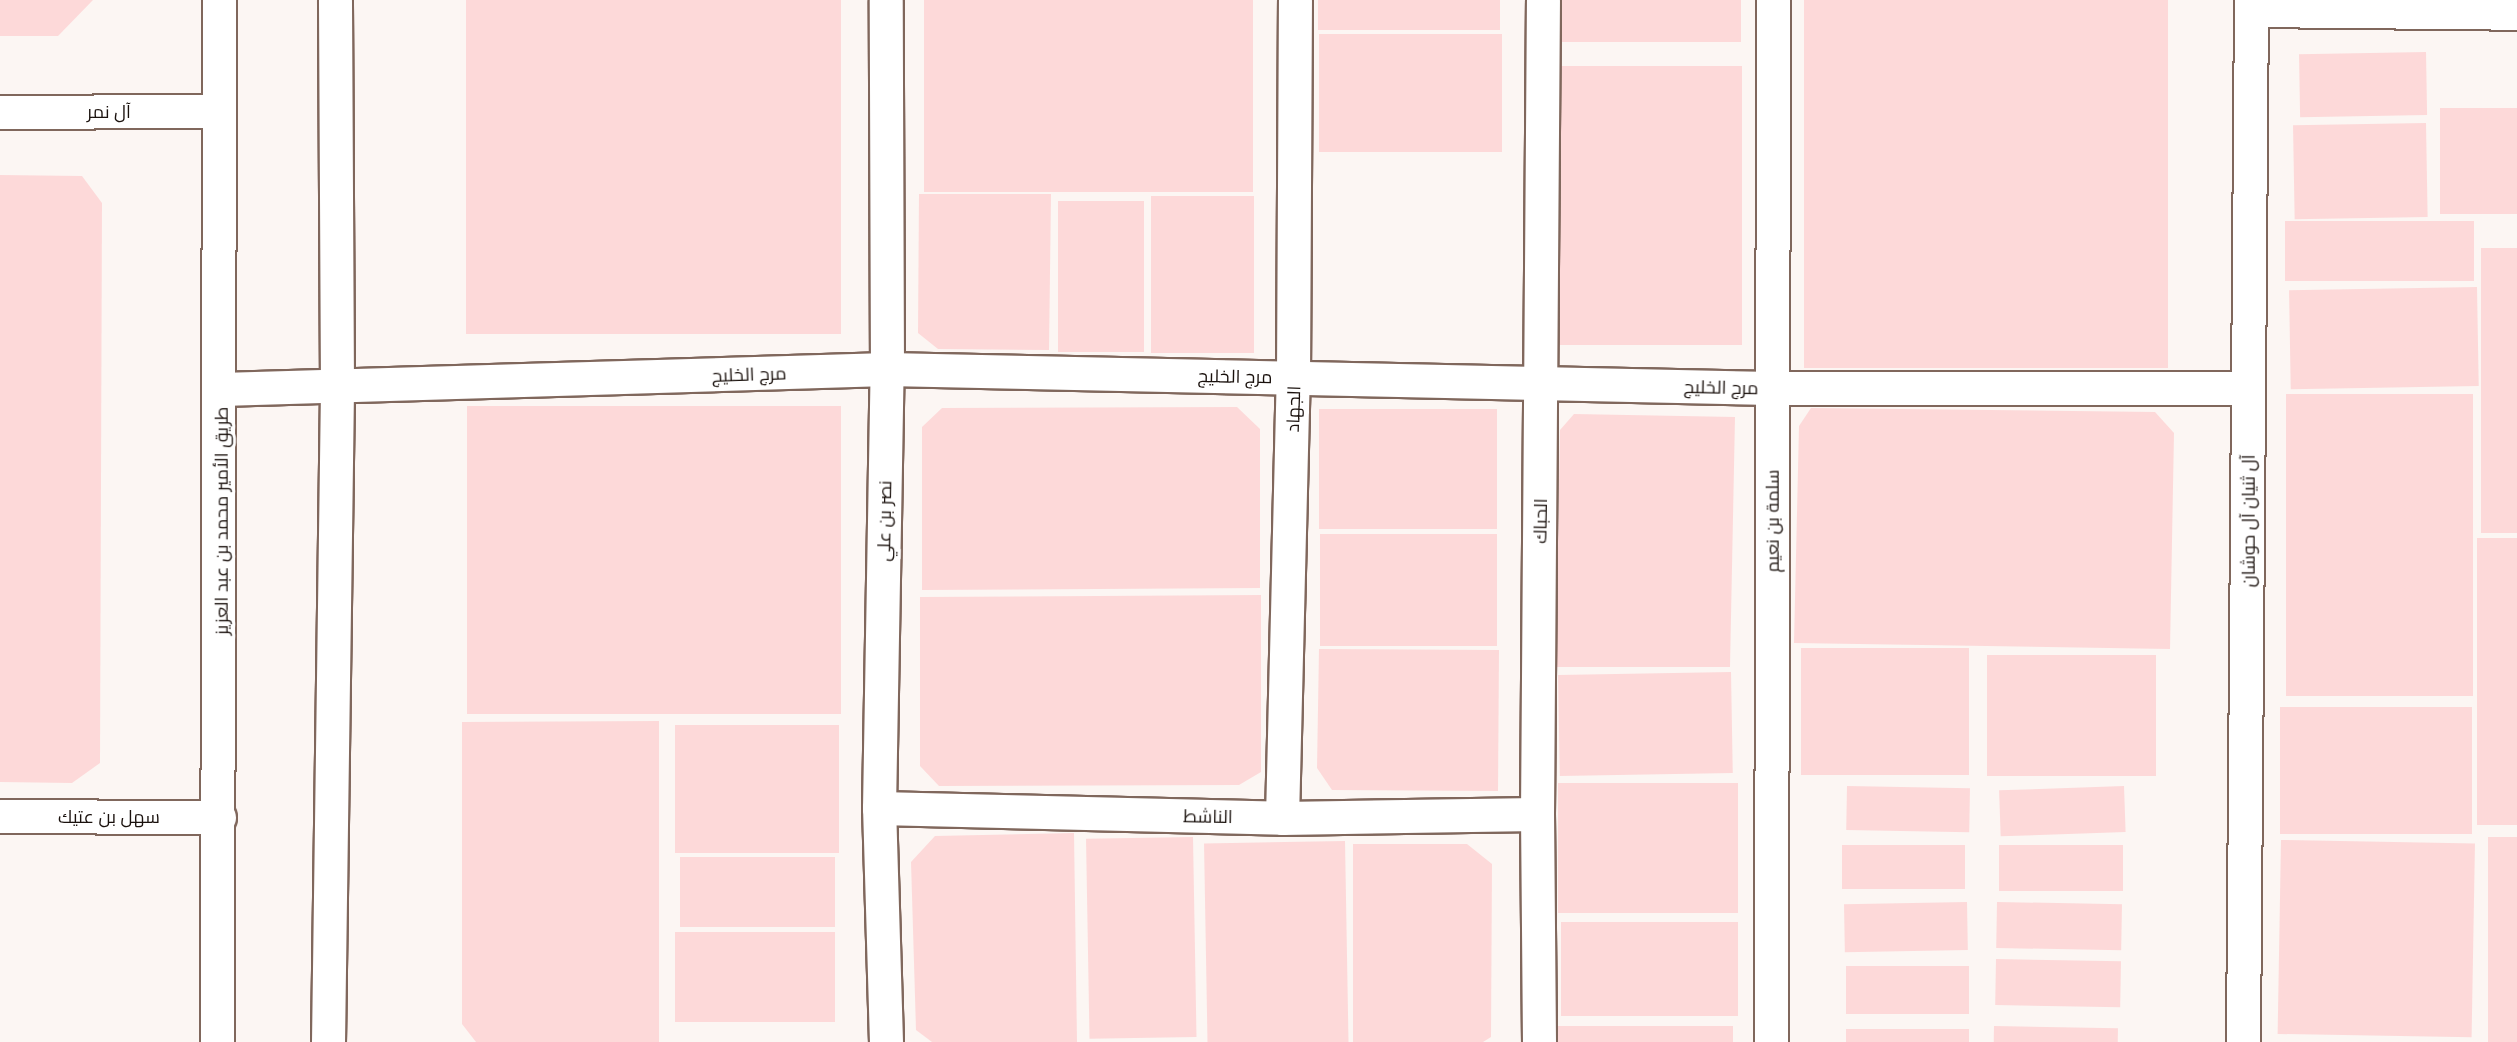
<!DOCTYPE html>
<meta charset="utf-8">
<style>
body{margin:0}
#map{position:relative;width:2517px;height:1042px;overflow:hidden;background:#fcf6f3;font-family:Lato,Cairo,sans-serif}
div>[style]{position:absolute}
.building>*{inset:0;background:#fdd9d9;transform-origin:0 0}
.roads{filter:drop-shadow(2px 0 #80675c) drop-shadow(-2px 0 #80675c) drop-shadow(0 2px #80675c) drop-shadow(0 -2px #80675c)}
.minor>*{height:33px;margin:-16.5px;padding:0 16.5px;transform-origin:16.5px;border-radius:16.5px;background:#fff}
.major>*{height:33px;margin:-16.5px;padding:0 16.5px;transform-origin:16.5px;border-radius:16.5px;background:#fff}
span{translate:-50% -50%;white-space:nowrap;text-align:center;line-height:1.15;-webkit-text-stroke:6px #fff;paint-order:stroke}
.street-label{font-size:18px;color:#1a110d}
</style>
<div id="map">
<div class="building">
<div style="clip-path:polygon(0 0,93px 0,58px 36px,0 36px)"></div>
<div style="left:466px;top:0;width:375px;height:334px"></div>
<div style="left:924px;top:0;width:329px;height:192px"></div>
<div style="left:1318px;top:0;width:182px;height:30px"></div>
<div style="left:1560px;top:0;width:181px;height:42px"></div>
<div style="left:1804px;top:0;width:364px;height:368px"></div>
<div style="left:1319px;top:34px;width:183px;height:118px"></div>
<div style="left:2426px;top:52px;width:63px;height:127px;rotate:89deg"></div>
<div style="left:1557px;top:66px;width:185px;height:279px"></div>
<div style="left:2440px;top:108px;width:77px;height:106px"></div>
<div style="left:2426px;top:123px;width:94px;height:133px;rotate:89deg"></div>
<div style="clip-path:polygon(0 175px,82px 176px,102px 203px,100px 763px,72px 783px,0 782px)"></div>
<div style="clip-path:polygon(919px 194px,1051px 194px,1049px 350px,938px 349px,918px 333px)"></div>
<div style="left:1151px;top:196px;width:103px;height:157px"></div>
<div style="left:1058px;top:201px;width:86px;height:151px"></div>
<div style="left:2474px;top:221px;width:60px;height:189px;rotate:90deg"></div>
<div style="left:2481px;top:248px;width:36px;height:285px"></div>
<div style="left:2477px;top:287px;width:99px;height:188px;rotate:89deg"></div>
<div style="left:2473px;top:394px;width:302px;height:187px;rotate:90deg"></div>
<div style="left:841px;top:406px;width:308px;height:374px;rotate:90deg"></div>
<div style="clip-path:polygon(1237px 407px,1260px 429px,1260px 588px,922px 590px,922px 427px,942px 408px)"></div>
<div style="clip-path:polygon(1811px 408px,2155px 412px,2174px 433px,2170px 649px,1794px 643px,1799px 426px)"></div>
<div style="left:1319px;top:409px;width:178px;height:120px"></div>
<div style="clip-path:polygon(1574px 414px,1735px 417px,1730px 667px,1556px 667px,1560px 430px)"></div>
<div style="left:1320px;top:534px;width:177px;height:112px"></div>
<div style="left:2477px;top:538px;width:40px;height:287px"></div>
<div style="clip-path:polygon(1261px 595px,1261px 772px,1239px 785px,939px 786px,920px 766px,920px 597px)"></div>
<div style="left:1801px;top:648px;width:168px;height:127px"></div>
<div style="clip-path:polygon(1319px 649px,1499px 650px,1498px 791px,1332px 790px,1317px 768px)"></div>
<div style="left:1987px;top:655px;width:169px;height:121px"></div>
<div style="left:1731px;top:672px;width:101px;height:173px;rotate:89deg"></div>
<div style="left:2472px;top:707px;width:127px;height:192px;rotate:90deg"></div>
<div style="clip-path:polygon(659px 721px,659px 1042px,476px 1042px,462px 1024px,462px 722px)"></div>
<div style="left:839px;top:725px;width:128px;height:164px;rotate:90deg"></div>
<div style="left:1738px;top:783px;width:130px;height:180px;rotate:90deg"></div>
<div style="left:1847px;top:786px;width:123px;height:44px;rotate:1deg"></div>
<div style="left:2124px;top:786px;width:46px;height:125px;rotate:88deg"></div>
<div style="clip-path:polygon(1074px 833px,1077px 1042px,932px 1042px,916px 1030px,911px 862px,935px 836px)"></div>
<div style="left:1193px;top:837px;width:200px;height:107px;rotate:89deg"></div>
<div style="left:2488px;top:837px;width:29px;height:205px"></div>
<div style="left:2281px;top:840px;width:194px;height:194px;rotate:1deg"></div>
<div style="left:1345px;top:841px;width:201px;height:141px;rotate:89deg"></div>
<div style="clip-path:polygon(1353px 844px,1467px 844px,1492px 864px,1491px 1037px,1483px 1042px,1353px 1042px)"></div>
<div style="left:1842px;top:845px;width:123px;height:44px"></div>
<div style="left:1999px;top:845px;width:124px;height:46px"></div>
<div style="left:680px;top:857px;width:155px;height:70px"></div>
<div style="left:1967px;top:902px;width:48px;height:123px;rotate:89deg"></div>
<div style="left:1997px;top:902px;width:125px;height:46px;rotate:1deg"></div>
<div style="left:1561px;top:922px;width:177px;height:94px"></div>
<div style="left:835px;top:932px;width:90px;height:160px;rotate:90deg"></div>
<div style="left:1996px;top:959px;width:125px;height:46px;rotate:1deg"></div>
<div style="left:1969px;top:966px;width:48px;height:123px;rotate:90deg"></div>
<div style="left:1553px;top:1026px;width:180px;height:16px"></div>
<div style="left:1994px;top:1026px;width:124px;height:16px;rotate:1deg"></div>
<div style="left:1846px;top:1029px;width:123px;height:13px"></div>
</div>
<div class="roads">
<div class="minor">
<div style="left:2251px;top:10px;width:266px;rotate:0.6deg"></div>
<div style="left:0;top:112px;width:217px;rotate:-0.3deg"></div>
<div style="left:221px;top:389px;width:666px;rotate:-1.72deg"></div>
<div style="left:887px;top:369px;width:885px;rotate:1.23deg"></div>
<div style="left:1772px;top:388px;width:476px"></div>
<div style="left:879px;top:808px;width:403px;rotate:1.4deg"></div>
<div style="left:1282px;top:818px;width:255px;rotate:-0.9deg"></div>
<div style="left:0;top:816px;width:219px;rotate:0.3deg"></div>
<div style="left:1282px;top:818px;width:440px;rotate:-88.6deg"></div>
<div style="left:1293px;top:378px;width:378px;rotate:-89.7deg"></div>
<div style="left:886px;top:1042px;width:234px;rotate:-91.7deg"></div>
<div style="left:879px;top:808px;width:439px;rotate:-89deg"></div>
<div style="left:887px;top:369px;width:369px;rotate:-90.2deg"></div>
<div style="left:1539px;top:1042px;width:228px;rotate:-90.5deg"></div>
<div style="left:1537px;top:814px;width:814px;rotate:-89.58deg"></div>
<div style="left:1771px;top:1042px;width:1042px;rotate:-89.89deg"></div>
<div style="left:2243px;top:1042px;width:1042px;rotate:-89.56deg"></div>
</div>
<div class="major">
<div style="left:217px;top:1042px;width:1042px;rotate:-89.89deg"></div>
<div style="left:328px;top:1042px;width:656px;rotate:-89.21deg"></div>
<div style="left:337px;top:386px;width:386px;rotate:-90.3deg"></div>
</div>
</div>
<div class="street-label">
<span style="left:109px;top:111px">آل نمر</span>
<span style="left:749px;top:374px;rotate:-2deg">مرج الخليج</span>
<span style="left:1235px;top:376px;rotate:1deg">مرج الخليج</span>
<span style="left:1721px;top:387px;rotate:1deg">مرج الخليج</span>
<span style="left:1293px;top:409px;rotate:-88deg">الجهاد</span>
<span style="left:221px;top:521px;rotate:-90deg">طريق الأمير محمد بن عبد العزيز</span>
<span style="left:884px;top:521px;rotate:-89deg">نصر بن علي</span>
<span style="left:1540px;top:521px;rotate:-89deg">الحباك</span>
<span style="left:1772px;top:521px;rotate:-90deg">سلمة بن نعيم</span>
<span style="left:2248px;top:521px;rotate:-90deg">آل ثنيان آل حوشان</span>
<span style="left:109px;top:816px">سهل بن عتيك</span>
<span style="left:1208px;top:816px;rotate:1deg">الناشط</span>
</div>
</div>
